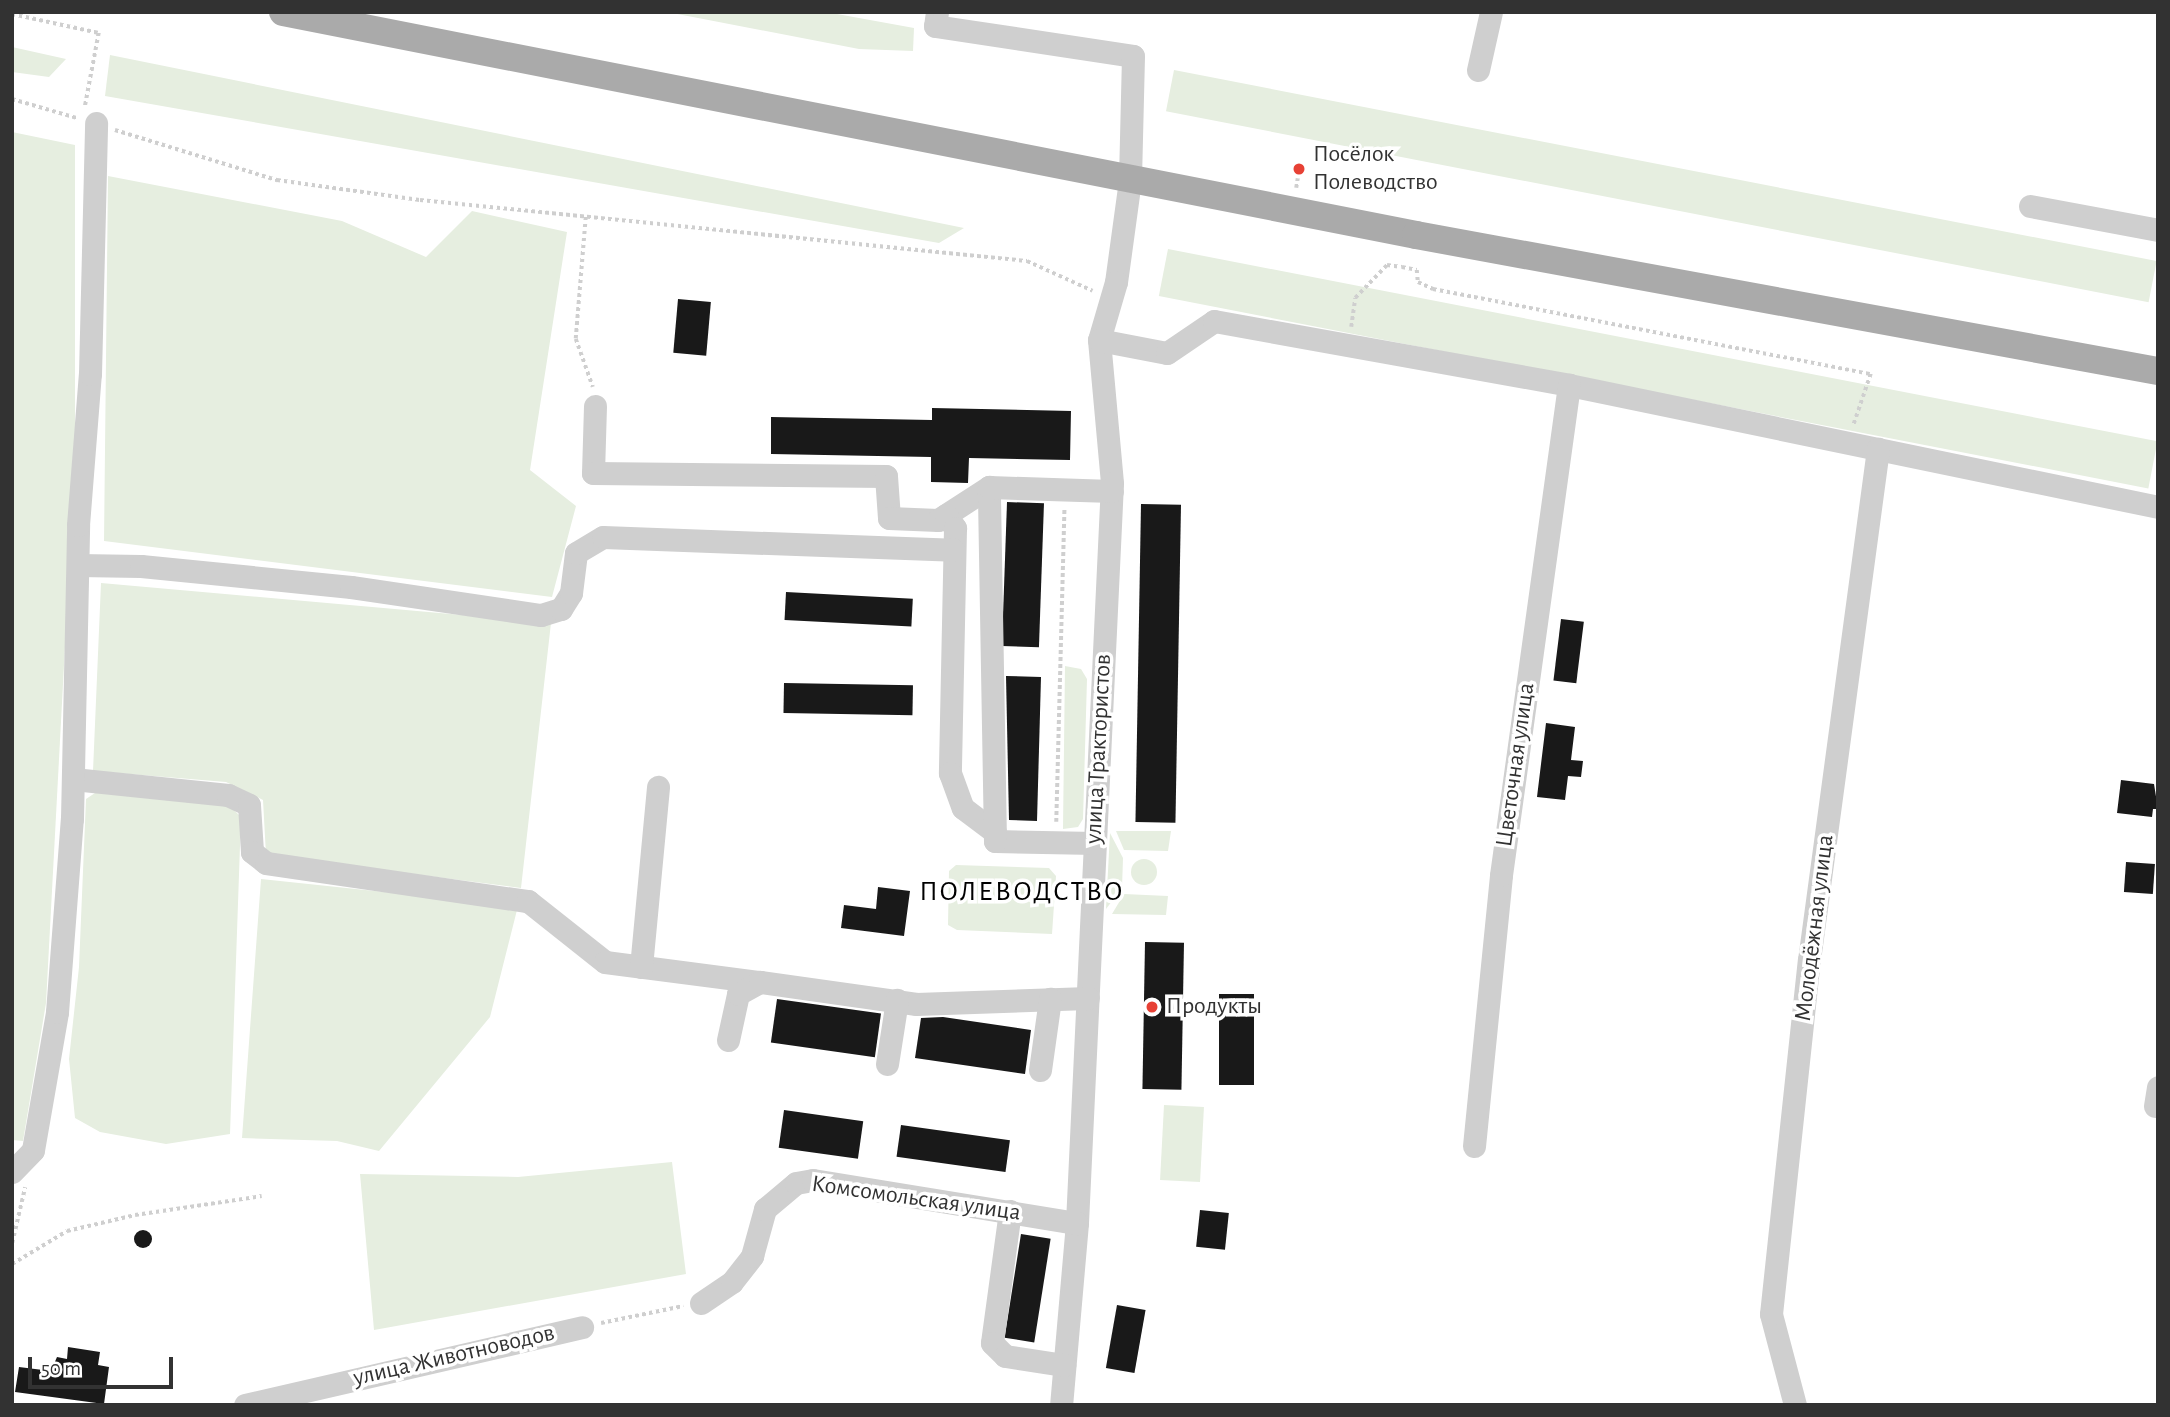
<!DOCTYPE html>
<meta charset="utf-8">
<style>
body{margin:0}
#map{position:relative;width:2170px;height:1417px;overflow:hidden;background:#fff;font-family:"Alegreya Sans",sans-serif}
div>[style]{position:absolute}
.green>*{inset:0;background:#e6eee0;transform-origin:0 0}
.round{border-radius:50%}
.building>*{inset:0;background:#191919;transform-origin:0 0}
.path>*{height:3.5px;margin-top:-1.75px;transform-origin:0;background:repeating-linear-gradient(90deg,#cfcfcf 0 3.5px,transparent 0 7px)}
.minor>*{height:23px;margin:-11.5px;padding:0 11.5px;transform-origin:11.5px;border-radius:11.5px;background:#cfcfcf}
.major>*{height:28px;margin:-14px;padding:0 14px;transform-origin:14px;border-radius:14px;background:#aaa}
.dots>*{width:19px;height:19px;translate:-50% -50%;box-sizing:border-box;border:4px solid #fff;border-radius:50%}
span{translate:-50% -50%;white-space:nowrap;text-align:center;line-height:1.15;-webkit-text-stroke:7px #fff;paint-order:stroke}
.poi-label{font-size:24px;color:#323232}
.left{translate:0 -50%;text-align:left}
.street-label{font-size:24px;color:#323232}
.quarter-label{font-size:28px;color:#000;letter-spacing:2px}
.frame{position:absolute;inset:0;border:14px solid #323232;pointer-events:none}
.scale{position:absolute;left:28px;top:1357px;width:145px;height:32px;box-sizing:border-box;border:4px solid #323232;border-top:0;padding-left:9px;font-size:21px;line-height:24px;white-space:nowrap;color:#323232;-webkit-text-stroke:5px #fff;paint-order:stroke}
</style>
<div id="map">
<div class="green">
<div style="clip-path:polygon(667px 12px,826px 12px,914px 28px,913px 51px,859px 49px)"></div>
<div style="clip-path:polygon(12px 47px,66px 59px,49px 77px,12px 72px)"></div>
<div style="clip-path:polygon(110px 55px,964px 228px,939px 243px,105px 96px)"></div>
<div style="left:1174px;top:70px;width:1001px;height:42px;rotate:11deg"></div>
<div style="clip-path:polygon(12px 132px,75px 145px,75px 459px,46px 1003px,23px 1141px,12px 1140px)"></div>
<div style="clip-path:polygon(108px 176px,342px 221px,426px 257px,472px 211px,567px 232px,530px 470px,576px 506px,552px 597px,104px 541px)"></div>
<div style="left:1168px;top:249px;width:1008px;height:48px;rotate:11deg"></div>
<div style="clip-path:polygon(101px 583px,551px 623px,521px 888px,266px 855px,263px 800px,226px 782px,93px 771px)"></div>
<div style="clip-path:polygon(1065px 666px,1081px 669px,1087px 679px,1083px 819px,1078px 827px,1063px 829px)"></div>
<div style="clip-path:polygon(98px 791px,227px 803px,241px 817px,230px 1134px,166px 1144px,100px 1132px,75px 1118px,69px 1059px,79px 967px,86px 799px)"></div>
<div style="clip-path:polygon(1116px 831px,1171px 831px,1168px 851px,1124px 850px)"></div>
<div style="clip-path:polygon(1110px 833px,1123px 858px,1122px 888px,1106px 909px)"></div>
<div class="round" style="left:1131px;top:859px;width:26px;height:26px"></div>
<div style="clip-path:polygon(956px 865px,1049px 868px,1056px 876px,1052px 934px,957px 930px,948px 925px,949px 871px)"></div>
<div style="clip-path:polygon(261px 879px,518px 906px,490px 1017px,379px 1151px,337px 1141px,242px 1138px)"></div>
<div style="clip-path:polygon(1124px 894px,1168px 896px,1166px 915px,1112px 914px)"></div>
<div style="left:1164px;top:1105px;width:40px;height:75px;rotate:3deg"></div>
<div style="clip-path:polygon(672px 1162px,686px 1274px,374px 1330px,360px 1174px,518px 1177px)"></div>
</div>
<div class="building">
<div style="left:678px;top:299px;width:33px;height:54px;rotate:5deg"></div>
<div style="clip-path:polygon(932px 408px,1071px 411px,1070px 460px,969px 458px,968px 483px,931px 482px,931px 457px,771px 454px,771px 417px,932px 420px)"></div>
<div style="left:1007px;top:502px;width:37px;height:144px;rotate:2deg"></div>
<div style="left:1141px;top:504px;width:40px;height:318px;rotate:1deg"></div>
<div style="left:786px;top:592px;width:127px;height:28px;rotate:3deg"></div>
<div style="left:1561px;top:619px;width:23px;height:62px;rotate:7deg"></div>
<div style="clip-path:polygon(1006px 676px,1041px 677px,1037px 821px,1009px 820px)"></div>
<div style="left:784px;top:683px;width:129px;height:30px;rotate:1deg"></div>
<div style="clip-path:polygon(1546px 723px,1575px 727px,1571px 760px,1583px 761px,1581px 777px,1568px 776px,1565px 800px,1537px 797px)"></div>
<div style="clip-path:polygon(2121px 780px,2154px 784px,2158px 809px,2153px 809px,2152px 817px,2117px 813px)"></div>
<div style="left:2126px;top:862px;width:29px;height:30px;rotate:4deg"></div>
<div style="clip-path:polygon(878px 887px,910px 891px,904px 936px,841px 928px,844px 905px,876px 909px)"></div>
<div style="left:1145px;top:942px;width:39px;height:147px;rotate:1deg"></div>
<div style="left:1219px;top:994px;width:35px;height:91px"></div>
<div style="left:777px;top:999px;width:105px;height:44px;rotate:8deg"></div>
<div style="clip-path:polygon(943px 1017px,1031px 1030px,1025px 1074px,915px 1058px,921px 1018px)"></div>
<div style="left:784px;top:1110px;width:80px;height:38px;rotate:8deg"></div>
<div style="left:901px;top:1125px;width:110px;height:32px;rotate:8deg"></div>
<div style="left:1200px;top:1210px;width:29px;height:37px;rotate:6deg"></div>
<div class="round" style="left:134px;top:1230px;width:18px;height:18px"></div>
<div style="left:1021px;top:1234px;width:30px;height:105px;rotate:9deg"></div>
<div style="left:1117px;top:1305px;width:29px;height:64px;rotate:10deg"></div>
<div style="clip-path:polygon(68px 1347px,100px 1352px,98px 1365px,109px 1367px,104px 1404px,15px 1392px,19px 1367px,51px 1371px,57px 1357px,67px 1359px)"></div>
</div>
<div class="path">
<div style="left:12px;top:14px;width:89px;rotate:12.3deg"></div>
<div style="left:99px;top:33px;width:75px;rotate:100.7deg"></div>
<div style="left:12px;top:99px;width:68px;rotate:16.3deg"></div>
<div style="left:115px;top:130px;width:170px;rotate:17.2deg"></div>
<div style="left:277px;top:180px;width:144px;rotate:8deg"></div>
<div style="left:420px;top:200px;width:610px;rotate:5.74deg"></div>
<div style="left:1027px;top:261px;width:72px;rotate:24.4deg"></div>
<div style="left:1296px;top:188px;width:19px;rotate:-81deg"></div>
<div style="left:586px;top:217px;width:122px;rotate:94.7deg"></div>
<div style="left:576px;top:339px;width:51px;rotate:70.5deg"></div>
<div style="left:1351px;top:327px;width:29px;rotate:-82deg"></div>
<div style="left:1355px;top:298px;width:46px;rotate:-45.9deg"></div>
<div style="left:1387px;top:265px;width:15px;rotate:8deg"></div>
<div style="left:1402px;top:267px;width:15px;rotate:11deg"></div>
<div style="left:1417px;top:270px;width:12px;rotate:85deg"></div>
<div style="left:1418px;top:282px;width:17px;rotate:25deg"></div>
<div style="left:1433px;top:289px;width:446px;rotate:11deg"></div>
<div style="left:1871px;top:374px;width:53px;rotate:108.8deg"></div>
<div style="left:1056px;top:822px;width:314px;rotate:-88.5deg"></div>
<div style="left:12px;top:1243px;width:57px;rotate:-76.9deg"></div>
<div style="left:12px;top:1264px;width:64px;rotate:-31deg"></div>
<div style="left:67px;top:1231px;width:70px;rotate:-13.2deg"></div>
<div style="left:135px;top:1215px;width:128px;rotate:-8.5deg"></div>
<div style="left:601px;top:1323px;width:84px;rotate:-11.7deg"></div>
</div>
<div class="minor">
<div style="left:937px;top:12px;width:14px;rotate:98deg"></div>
<div style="left:935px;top:26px;width:200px;rotate:8.6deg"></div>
<div style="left:1133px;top:56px;width:124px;rotate:91.4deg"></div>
<div style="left:1130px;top:180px;width:103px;rotate:97.8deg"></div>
<div style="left:1116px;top:282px;width:60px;rotate:106.3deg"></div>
<div style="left:1099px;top:340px;width:144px;rotate:84.8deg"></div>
<div style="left:1112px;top:483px;width:741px;rotate:92.71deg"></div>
<div style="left:1077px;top:1223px;width:183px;rotate:95deg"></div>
<div style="left:1478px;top:70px;width:59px;rotate:-77.4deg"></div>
<div style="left:2030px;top:206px;width:130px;rotate:10.6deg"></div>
<div style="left:1099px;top:340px;width:69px;rotate:10.8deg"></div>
<div style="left:1167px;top:353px;width:57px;rotate:-34.2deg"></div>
<div style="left:1214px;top:321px;width:361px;rotate:10.2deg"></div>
<div style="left:1569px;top:385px;width:602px;rotate:11.7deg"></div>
<div style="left:595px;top:406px;width:67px;rotate:91.7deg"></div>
<div style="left:593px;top:473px;width:293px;rotate:0.6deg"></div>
<div style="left:886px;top:476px;width:42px;rotate:85.9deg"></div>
<div style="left:889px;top:518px;width:49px;rotate:2.3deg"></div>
<div style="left:938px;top:520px;width:61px;rotate:-32.9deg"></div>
<div style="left:946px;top:515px;width:16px;rotate:55deg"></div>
<div style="left:955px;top:528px;width:245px;rotate:91.2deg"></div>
<div style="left:950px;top:773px;width:37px;rotate:70deg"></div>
<div style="left:963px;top:808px;width:40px;rotate:37deg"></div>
<div style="left:78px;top:565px;width:63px;rotate:0.9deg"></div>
<div style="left:141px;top:566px;width:211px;rotate:5.7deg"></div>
<div style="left:351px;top:587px;width:192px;rotate:8.4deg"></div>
<div style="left:541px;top:615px;width:21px;rotate:-17deg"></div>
<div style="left:561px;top:609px;width:19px;rotate:-58deg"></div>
<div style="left:571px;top:593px;width:40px;rotate:-82.9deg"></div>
<div style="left:576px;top:553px;width:31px;rotate:-31deg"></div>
<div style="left:603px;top:537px;width:350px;rotate:2.1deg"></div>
<div style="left:73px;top:779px;width:156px;rotate:5.9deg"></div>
<div style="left:228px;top:795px;width:23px;rotate:25deg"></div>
<div style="left:249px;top:805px;width:47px;rotate:86.3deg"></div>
<div style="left:252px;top:852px;width:18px;rotate:38deg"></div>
<div style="left:266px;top:863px;width:265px;rotate:8.3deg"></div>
<div style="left:528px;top:901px;width:98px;rotate:38.4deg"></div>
<div style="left:605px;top:962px;width:156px;rotate:7.4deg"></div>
<div style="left:1095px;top:843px;width:100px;rotate:-178.9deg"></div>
<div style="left:995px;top:841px;width:354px;rotate:-91deg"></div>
<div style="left:989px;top:487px;width:123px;rotate:1.9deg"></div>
<div style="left:641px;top:967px;width:181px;rotate:-84.6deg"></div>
<div style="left:728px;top:1040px;width:47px;rotate:-77.7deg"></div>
<div style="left:738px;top:994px;width:25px;rotate:-29deg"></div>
<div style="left:760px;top:982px;width:158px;rotate:8deg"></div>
<div style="left:916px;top:1004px;width:172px;rotate:-2deg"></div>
<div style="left:887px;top:1064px;width:65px;rotate:-81.1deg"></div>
<div style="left:1040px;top:1070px;width:72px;rotate:-82deg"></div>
<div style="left:2155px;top:1106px;width:19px;rotate:-81deg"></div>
<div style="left:1474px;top:1146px;width:272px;rotate:-84.3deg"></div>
<div style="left:1501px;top:875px;width:495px;rotate:-82.1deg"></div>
<div style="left:12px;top:1172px;width:30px;rotate:-46deg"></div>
<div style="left:33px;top:1150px;width:140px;rotate:-80.1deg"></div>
<div style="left:57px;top:1012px;width:194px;rotate:-85.6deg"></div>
<div style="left:72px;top:819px;width:294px;rotate:-88.8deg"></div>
<div style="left:78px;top:525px;width:151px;rotate:-85.5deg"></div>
<div style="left:90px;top:374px;width:251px;rotate:-88.6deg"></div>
<div style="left:1010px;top:1211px;width:133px;rotate:97.8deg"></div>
<div style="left:992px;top:1343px;width:18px;rotate:45deg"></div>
<div style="left:1005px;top:1356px;width:60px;rotate:8.7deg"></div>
<div style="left:701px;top:1303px;width:37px;rotate:-34deg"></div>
<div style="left:732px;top:1282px;width:33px;rotate:-52deg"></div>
<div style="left:752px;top:1256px;width:49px;rotate:-74.5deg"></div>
<div style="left:765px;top:1209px;width:40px;rotate:-40deg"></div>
<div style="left:796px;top:1183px;width:17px;rotate:-10deg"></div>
<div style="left:813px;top:1180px;width:267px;rotate:9.3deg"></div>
<div style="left:245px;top:1405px;width:346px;rotate:-13deg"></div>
<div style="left:1795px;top:1405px;width:94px;rotate:-104.8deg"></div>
<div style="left:1771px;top:1314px;width:356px;rotate:-83.9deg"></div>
<div style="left:1809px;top:960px;width:516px;rotate:-82.31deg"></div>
</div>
<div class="major">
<div style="left:283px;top:12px;width:1155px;rotate:11.13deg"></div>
<div style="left:1416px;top:235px;width:754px;rotate:10.39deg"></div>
</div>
<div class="dots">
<div style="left:1299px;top:169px;background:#e74135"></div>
<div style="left:1152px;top:1007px;background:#e74135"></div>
</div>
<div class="poi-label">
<span class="left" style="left:1313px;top:169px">Посёлок<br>Полеводство</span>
<span class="left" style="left:1166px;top:1007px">Продукты</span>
</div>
<div class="street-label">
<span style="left:1099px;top:749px;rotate:-87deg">улица Трактористов</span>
<span style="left:1516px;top:765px;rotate:-82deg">Цветочная улица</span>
<span style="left:1815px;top:928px;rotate:-83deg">Молодёжная улица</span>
<span style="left:916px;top:1199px;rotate:8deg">Комсомольская улица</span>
<span style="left:454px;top:1356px;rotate:-13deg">улица Животноводов</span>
</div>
<div class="quarter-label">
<span style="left:1022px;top:892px">ПОЛЕВОДСТВО</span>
</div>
<div class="frame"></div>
<div class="scale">50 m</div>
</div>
